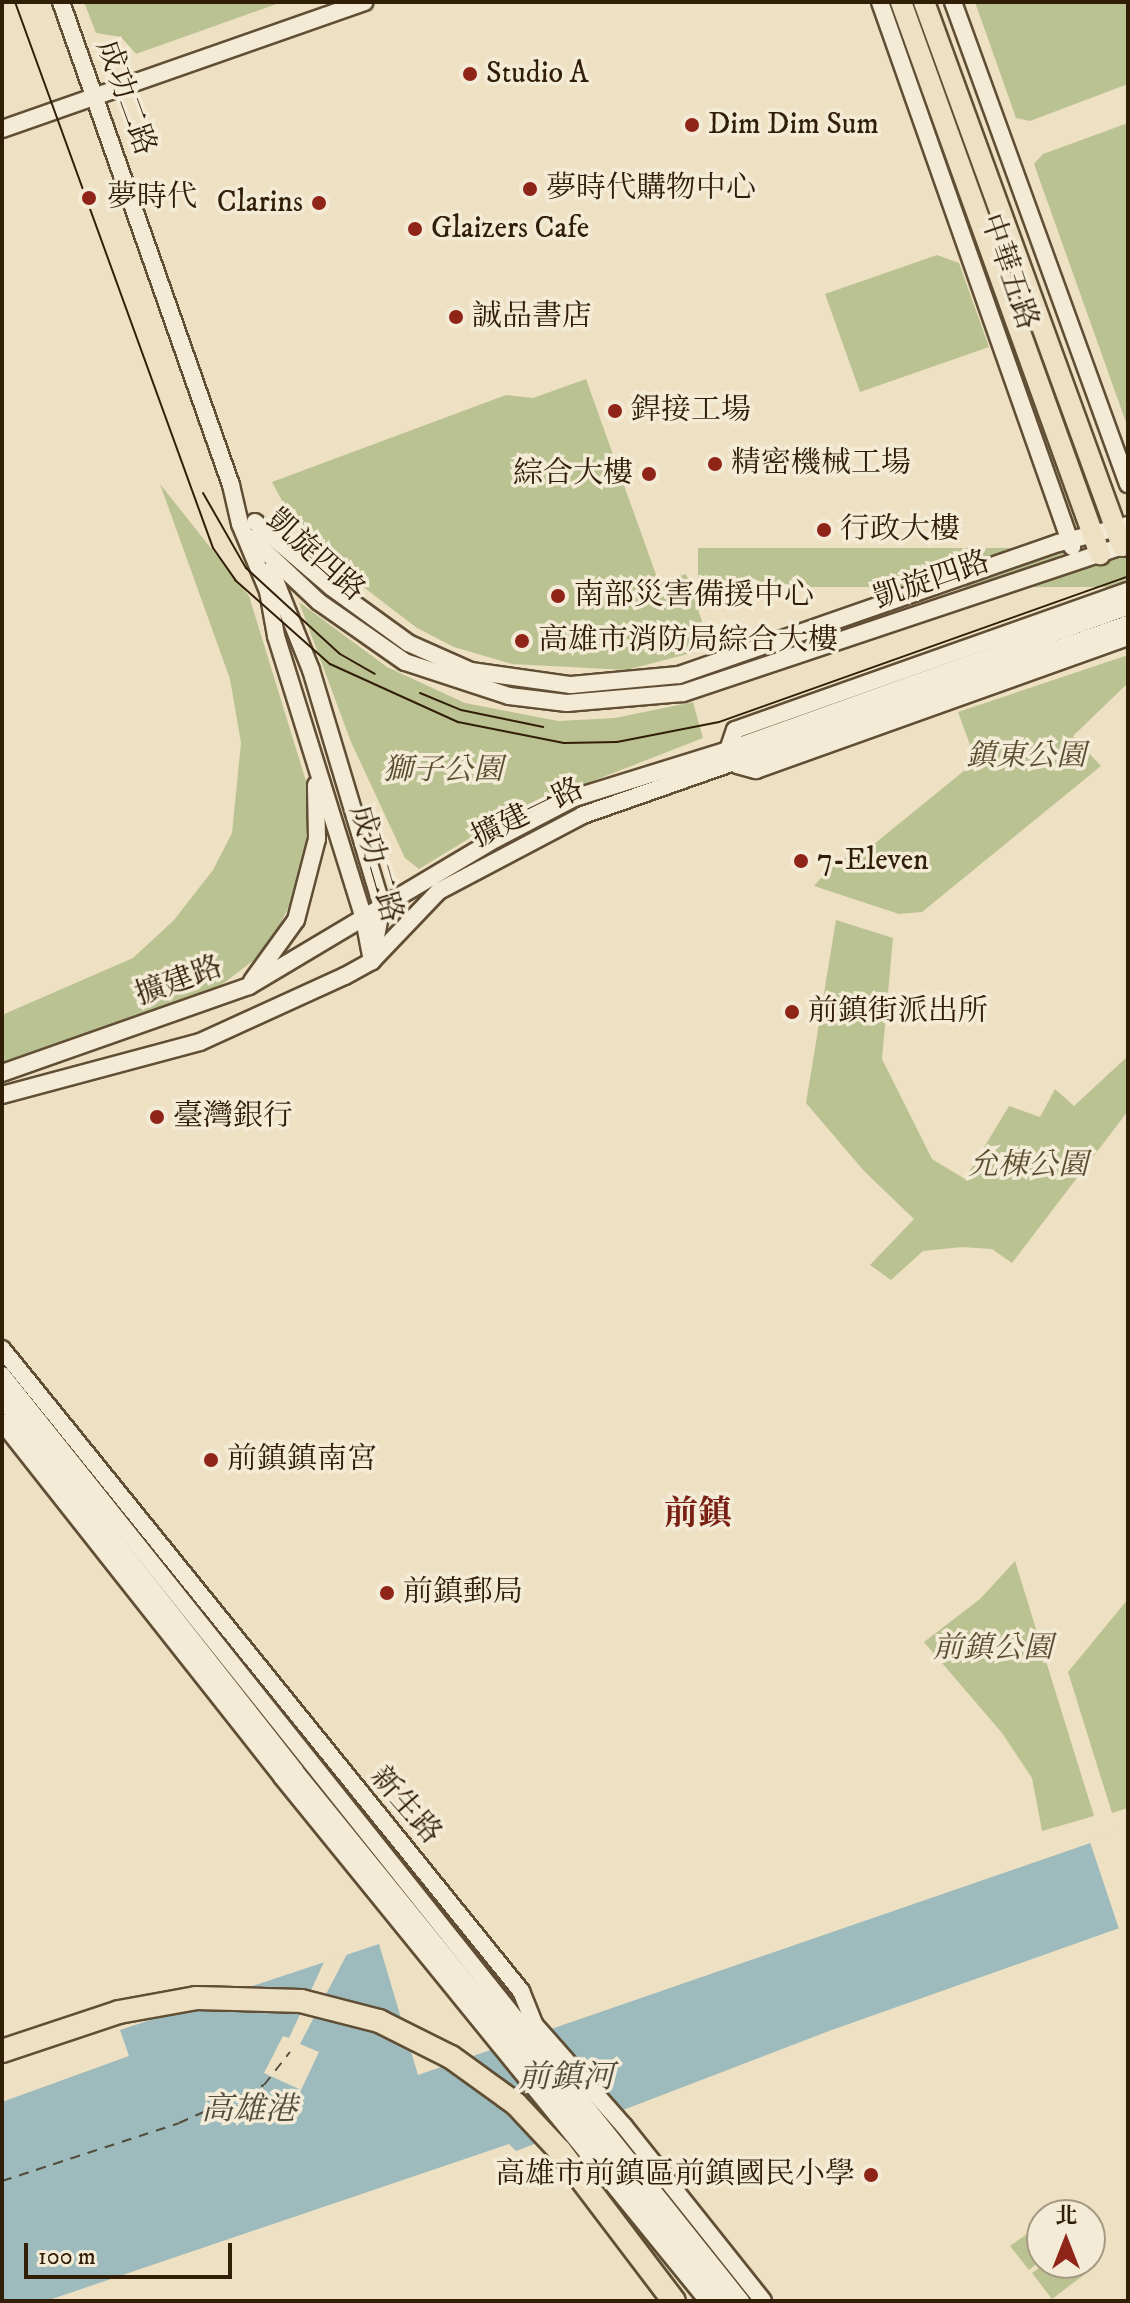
<!DOCTYPE html>
<meta charset="utf-8">
<style>
body{margin:0}
#map{position:relative;width:1130px;height:2303px;overflow:hidden;background:#eee0c2;font-family:"IM FELL DW Pica","Noto Serif TC",serif}
div>[style]{position:absolute}
.green>*{inset:0;background:#bbc292;transform-origin:0 0}
.water>*{inset:0;background:#9dbbbd}
.pier>*{inset:0;background:#eee0c2}
.ferry>*{height:2px;margin-top:-1px;transform-origin:0;background:repeating-linear-gradient(90deg,#514d3d 0 10px,transparent 0 18px)}
.roads{filter:drop-shadow(2px 0 #604e35) drop-shadow(-2px 0 #604e35) drop-shadow(0 2px #604e35) drop-shadow(0 -2px #604e35)}
.minor>*{height:16px;margin:-8px;padding:0 8px;transform-origin:8px;border-radius:8px;background:#f4ebd7}
.major>*{height:20px;margin:-10px;padding:0 10px;transform-origin:10px;border-radius:10px;background:#eee0c2}
.highway>*{height:22px;margin:-11px;padding:0 11px;transform-origin:11px;border-radius:11px;background:#eee0c2}
.tram>*{height:2px;margin:-1px;padding:0 1px;transform-origin:1px;border-radius:1px;background:#311e06}
.dots>*{width:22px;height:22px;translate:-50% -50%;box-sizing:border-box;border:4px solid #f4ebd7;border-radius:50%}
span{translate:-50% -50%;white-space:nowrap;text-align:center;line-height:1.15;-webkit-text-stroke:7px #f4ebd7;paint-order:stroke}
.poi-label{font-size:30px;color:#311e06}
.left{translate:0 -50%;text-align:left}
.right{translate:-100% -50%;text-align:right}
.street-label{font-size:30px;color:#311e06}
.park-label{font-size:30px;color:#5a4f30;font-style:italic}
.water-label{font-size:32px;color:#514d3d;font-style:italic}
.quarter-label{font-size:34px;color:#7a1f14;font-weight:700}
.frame{position:absolute;inset:0;border:4px solid #311e06;pointer-events:none}
.north{position:absolute;left:1026px;top:2199px;width:80px;height:80px;box-sizing:border-box;background:#f4ebd7;border:2px solid #a69983;border-radius:50%;rotate:0deg;font-size:22px;font-weight:700;line-height:32px;text-align:center;color:#311e06}
.north::after{content:'';display:block;margin:auto;width:28px;height:36px;background:#8f2418;clip-path:polygon(50% 0,100% 100%,50% 72%,0 100%)}
.scale{position:absolute;left:24px;top:2243px;width:208px;height:36px;box-sizing:border-box;border:4px solid #311e06;border-top:0;padding-left:10px;font-size:24px;line-height:28px;white-space:nowrap;color:#311e06;-webkit-text-stroke:6px #f4ebd7;paint-order:stroke}
</style>
<div id="map">
<div class="green">
<div style="clip-path:polygon(84px 2px,282px 2px,136px 54px,121px 37px,96px 33px)"></div>
<div style="clip-path:polygon(975px 2px,1128px 2px,1128px 84px,1030px 121px,1016px 118px)"></div>
<div style="clip-path:polygon(1128px 123px,1128px 428px,1034px 164px,1043px 154px)"></div>
<div style="clip-path:polygon(937px 255px,959px 263px,989px 347px,860px 392px,825px 294px)"></div>
<div style="clip-path:polygon(586px 379px,659px 583px,686px 574px,711px 648px,626px 670px,512px 664px,454px 647px,417px 628px,328px 560px,299px 532px,272px 482px,506px 395px,533px 398px)"></div>
<div style="clip-path:polygon(160px 484px,249px 596px,309px 791px,305px 862px,295px 895px,266px 951px,216px 989px,2px 1063px,2px 1015px,133px 958px,174px 920px,213px 870px,232px 833px,241px 743px,230px 679px)"></div>
<div style="left:1128px;top:548px;width:39px;height:430px;rotate:90deg"></div>
<div style="clip-path:polygon(299px 602px,387px 667px,465px 703px,558px 721px,615px 718px,693px 702px,703px 738px,511px 813px,419px 869px,405px 858px,351px 742px)"></div>
<div style="clip-path:polygon(1128px 655px,1128px 683px,1073px 736px,1101px 766px,922px 912px,899px 914px,814px 886px,838px 858px,857px 858px,976px 761px,958px 712px)"></div>
<div style="clip-path:polygon(836px 920px,893px 938px,882px 1059px,932px 1159px,965px 1179px,1009px 1106px,1040px 1117px,1055px 1089px,1074px 1106px,1128px 1056px,1128px 1111px,1012px 1263px,992px 1249px,962px 1247px,923px 1251px,891px 1280px,870px 1265px,914px 1219px,864px 1171px,806px 1103px)"></div>
<div style="clip-path:polygon(1015px 1561px,1094px 1816px,1042px 1831px,1032px 1778px,1002px 1733px,924px 1642px,980px 1599px)"></div>
<div style="clip-path:polygon(1128px 1599px,1128px 1808px,1112px 1813px,1068px 1672px)"></div>
<div style="clip-path:polygon(1042px 2223px,1042px 2260px,1029px 2270px,1010px 2246px)"></div>
<div style="clip-path:polygon(1090px 2257px,1097px 2265px,1052px 2299px,1032px 2273px,1046px 2263px,1090px 2263px)"></div>
</div>
<div class="water">
<div style="clip-path:polygon(1128px 1830px,1128px 1925px,829px 2031px,516px 2151px,509px 2144px,46px 2301px,2px 2301px,2px 2102px,129px 2056px,120px 2030px,379px 1944px,418px 2075px)"></div>
</div>
<div class="pier">
<div style="clip-path:polygon(1128px 1826px,1128px 1930px,1120px 1932px,1089px 1839px)"></div>
<div style="clip-path:polygon(347px 1954px,300px 2044px,319px 2052px,301px 2090px,264px 2073px,283px 2036px,289px 2038px,324px 1962px)"></div>
</div>
<div class="ferry">
<div style="left:2px;top:2181px;width:186px;rotate:-18.1deg"></div>
<div style="left:179px;top:2123px;width:93px;rotate:-24.1deg"></div>
<div style="left:264px;top:2085px;width:42px;rotate:-51.8deg"></div>
</div>
<div class="roads">
<div class="minor">
<div style="left:61px;top:2px;width:512px;rotate:70.61deg"></div>
<div style="left:231px;top:485px;width:40px;rotate:77deg"></div>
<div style="left:240px;top:524px;width:73px;rotate:67.3deg"></div>
<div style="left:268px;top:591px;width:46px;rotate:79.9deg"></div>
<div style="left:276px;top:636px;width:296px;rotate:72.7deg"></div>
<div style="left:364px;top:919px;width:43px;rotate:79.2deg"></div>
<div style="left:880px;top:2px;width:578px;rotate:70.59deg"></div>
<div style="left:953px;top:2px;width:513px;rotate:70.05deg"></div>
<div style="left:2px;top:129px;width:384px;rotate:-19.3deg"></div>
<div style="left:255px;top:522px;width:100px;rotate:40.5deg"></div>
<div style="left:331px;top:587px;width:95px;rotate:36deg"></div>
<div style="left:408px;top:643px;width:69px;rotate:24deg"></div>
<div style="left:471px;top:671px;width:101px;rotate:8deg"></div>
<div style="left:571px;top:685px;width:108px;rotate:-5.3deg"></div>
<div style="left:679px;top:675px;width:402px;rotate:-19.2deg"></div>
<div style="left:1059px;top:543px;width:71px;rotate:-14.6deg"></div>
<div style="left:251px;top:538px;width:93px;rotate:43.3deg"></div>
<div style="left:319px;top:602px;width:105px;rotate:34.9deg"></div>
<div style="left:405px;top:662px;width:109px;rotate:18.1deg"></div>
<div style="left:509px;top:696px;width:58px;rotate:6.9deg"></div>
<div style="left:567px;top:703px;width:116px;rotate:-4.9deg"></div>
<div style="left:683px;top:693px;width:469px;rotate:-18.5deg"></div>
<div style="left:271px;top:570px;width:108px;rotate:68.2deg"></div>
<div style="left:311px;top:670px;width:246px;rotate:73.3deg"></div>
<div style="left:382px;top:906px;width:47px;rotate:101.1deg"></div>
<div style="left:728px;top:750px;width:21px;rotate:-71deg"></div>
<div style="left:735px;top:730px;width:417px;rotate:-19.5deg"></div>
<div style="left:737px;top:765px;width:20px;rotate:15deg"></div>
<div style="left:756px;top:770px;width:395px;rotate:-19.7deg"></div>
<div style="left:252px;top:981px;width:75px;rotate:-54.2deg"></div>
<div style="left:296px;top:920px;width:84px;rotate:-75.5deg"></div>
<div style="left:317px;top:839px;width:54px;rotate:-91.1deg"></div>
<div style="left:2px;top:1073px;width:262px;rotate:-19.4deg"></div>
<div style="left:249px;top:986px;width:287px;rotate:-30.8deg"></div>
<div style="left:496px;top:839px;width:88px;rotate:-27.7deg"></div>
<div style="left:574px;top:798px;width:161px;rotate:-17.3deg"></div>
<div style="left:728px;top:750px;width:425px;rotate:-19.7deg"></div>
<div style="left:2px;top:1095px;width:205px;rotate:-15deg"></div>
<div style="left:200px;top:1042px;width:159px;rotate:-24.5deg"></div>
<div style="left:345px;top:976px;width:31px;rotate:-29deg"></div>
<div style="left:372px;top:961px;width:97px;rotate:-46.3deg"></div>
<div style="left:439px;top:891px;width:163px;rotate:-27.8deg"></div>
<div style="left:583px;top:815px;width:577px;rotate:-19.31deg"></div>
<div style="left:2px;top:1349px;width:826px;rotate:51.05deg"></div>
<div style="left:521px;top:1991px;width:35px;rotate:68deg"></div>
<div style="left:534px;top:2024px;width:136px;rotate:48.6deg"></div>
<div style="left:624px;top:2126px;width:223px;rotate:51.5deg"></div>
<div style="left:2px;top:1375px;width:1185px;rotate:51.41deg"></div>
<div style="left:2px;top:1398px;width:474px;rotate:51.8deg"></div>
<div style="left:295px;top:1771px;width:682px;rotate:50.95deg"></div>
<div style="left:2px;top:1422px;width:452px;rotate:51.7deg"></div>
<div style="left:282px;top:1777px;width:675px;rotate:50.89deg"></div>
</div>
<div class="major">
<div style="left:901px;top:2px;width:587px;rotate:70.18deg"></div>
<div style="left:924px;top:2px;width:579px;rotate:70deg"></div>
</div>
<div class="highway">
<div style="left:2px;top:2051px;width:123px;rotate:-18.4deg"></div>
<div style="left:119px;top:2012px;width:78px;rotate:-10.3deg"></div>
<div style="left:196px;top:1998px;width:105px;rotate:1.6deg"></div>
<div style="left:301px;top:2001px;width:81px;rotate:14.4deg"></div>
<div style="left:379px;top:2021px;width:80px;rotate:26.6deg"></div>
<div style="left:451px;top:2057px;width:80px;rotate:35.9deg"></div>
<div style="left:516px;top:2104px;width:64px;rotate:46.9deg"></div>
<div style="left:560px;top:2151px;width:188px;rotate:52.8deg"></div>
</div>
</div>
<div class="tram">
<div style="left:15px;top:2px;width:581px;rotate:70.07deg"></div>
<div style="left:213px;top:548px;width:39px;rotate:55deg"></div>
<div style="left:235px;top:580px;width:127px;rotate:41.5deg"></div>
<div style="left:330px;top:664px;width:141px;rotate:24.4deg"></div>
<div style="left:458px;top:722px;width:108px;rotate:11.2deg"></div>
<div style="left:564px;top:743px;width:53px;rotate:-1.1deg"></div>
<div style="left:617px;top:742px;width:104px;rotate:-11.1deg"></div>
<div style="left:719px;top:722px;width:434px;rotate:-19.6deg"></div>
<div style="left:203px;top:493px;width:86px;rotate:60.2deg"></div>
<div style="left:246px;top:568px;width:127px;rotate:42.5deg"></div>
<div style="left:340px;top:654px;width:40px;rotate:29.7deg"></div>
<div style="left:420px;top:693px;width:44px;rotate:22.5deg"></div>
<div style="left:461px;top:710px;width:84px;rotate:11.7deg"></div>
</div>
<div class="dots">
<div style="left:470px;top:74px;background:#8f2418"></div>
<div style="left:692px;top:125px;background:#8f2418"></div>
<div style="left:530px;top:189px;background:#8f2418"></div>
<div style="left:89px;top:198px;background:#8f2418"></div>
<div style="left:319px;top:203px;background:#8f2418"></div>
<div style="left:415px;top:229px;background:#8f2418"></div>
<div style="left:456px;top:317px;background:#8f2418"></div>
<div style="left:615px;top:411px;background:#8f2418"></div>
<div style="left:715px;top:464px;background:#8f2418"></div>
<div style="left:649px;top:474px;background:#8f2418"></div>
<div style="left:824px;top:530px;background:#8f2418"></div>
<div style="left:558px;top:596px;background:#8f2418"></div>
<div style="left:522px;top:641px;background:#8f2418"></div>
<div style="left:801px;top:861px;background:#8f2418"></div>
<div style="left:792px;top:1012px;background:#8f2418"></div>
<div style="left:157px;top:1117px;background:#8f2418"></div>
<div style="left:211px;top:1460px;background:#8f2418"></div>
<div style="left:387px;top:1593px;background:#8f2418"></div>
<div style="left:871px;top:2175px;background:#8f2418"></div>
</div>
<div class="poi-label">
<span class="left" style="left:486px;top:74px">Studio A</span>
<span class="left" style="left:708px;top:125px">Dim Dim Sum</span>
<span class="left" style="left:546px;top:189px">夢時代購物中心</span>
<span class="left" style="left:107px;top:198px">夢時代</span>
<span class="right" style="left:303px;top:203px">Clarins</span>
<span class="left" style="left:431px;top:229px">Glaizers Cafe</span>
<span class="left" style="left:472px;top:317px">誠品書店</span>
<span class="left" style="left:631px;top:411px">銲接工場</span>
<span class="left" style="left:731px;top:464px">精密機械工場</span>
<span class="right" style="left:633px;top:474px">綜合大樓</span>
<span class="left" style="left:840px;top:530px">行政大樓</span>
<span class="left" style="left:574px;top:596px">南部災害備援中心</span>
<span class="left" style="left:538px;top:641px">高雄市消防局綜合大樓</span>
<span class="left" style="left:817px;top:861px">7-Eleven</span>
<span class="left" style="left:808px;top:1012px">前鎮街派出所</span>
<span class="left" style="left:173px;top:1117px">臺灣銀行</span>
<span class="left" style="left:227px;top:1460px">前鎮鎮南宮</span>
<span class="left" style="left:403px;top:1593px">前鎮郵局</span>
<span class="right" style="left:855px;top:2175px">高雄市前鎮區前鎮國民小學</span>
</div>
<div class="street-label">
<span style="left:125px;top:98px;rotate:70deg">成功二路</span>
<span style="left:1008px;top:272px;rotate:71deg">中華五路</span>
<span style="left:315px;top:556px;rotate:42deg">凱旋四路</span>
<span style="left:932px;top:581px;rotate:-19deg">凱旋四路</span>
<span style="left:528px;top:814px;rotate:-26deg">擴建一路</span>
<span style="left:375px;top:864px;rotate:74deg">成功二路</span>
<span style="left:179px;top:982px;rotate:-20deg">擴建路</span>
<span style="left:405px;top:1806px;rotate:49deg">新生路</span>
</div>
<div class="park-label">
<span style="left:1026px;top:757px">鎮東公園</span>
<span style="left:443px;top:771px">獅子公園</span>
<span style="left:1028px;top:1166px">允棟公園</span>
<span style="left:993px;top:1649px">前鎮公園</span>
</div>
<div class="water-label">
<span style="left:566px;top:2078px">前鎮河</span>
<span style="left:249px;top:2110px">高雄港</span>
</div>
<div class="quarter-label">
<span style="left:698px;top:1515px">前鎮</span>
</div>
<div class="frame"></div>
<div class="north">北</div>
<div class="scale">100 m</div>
</div>
